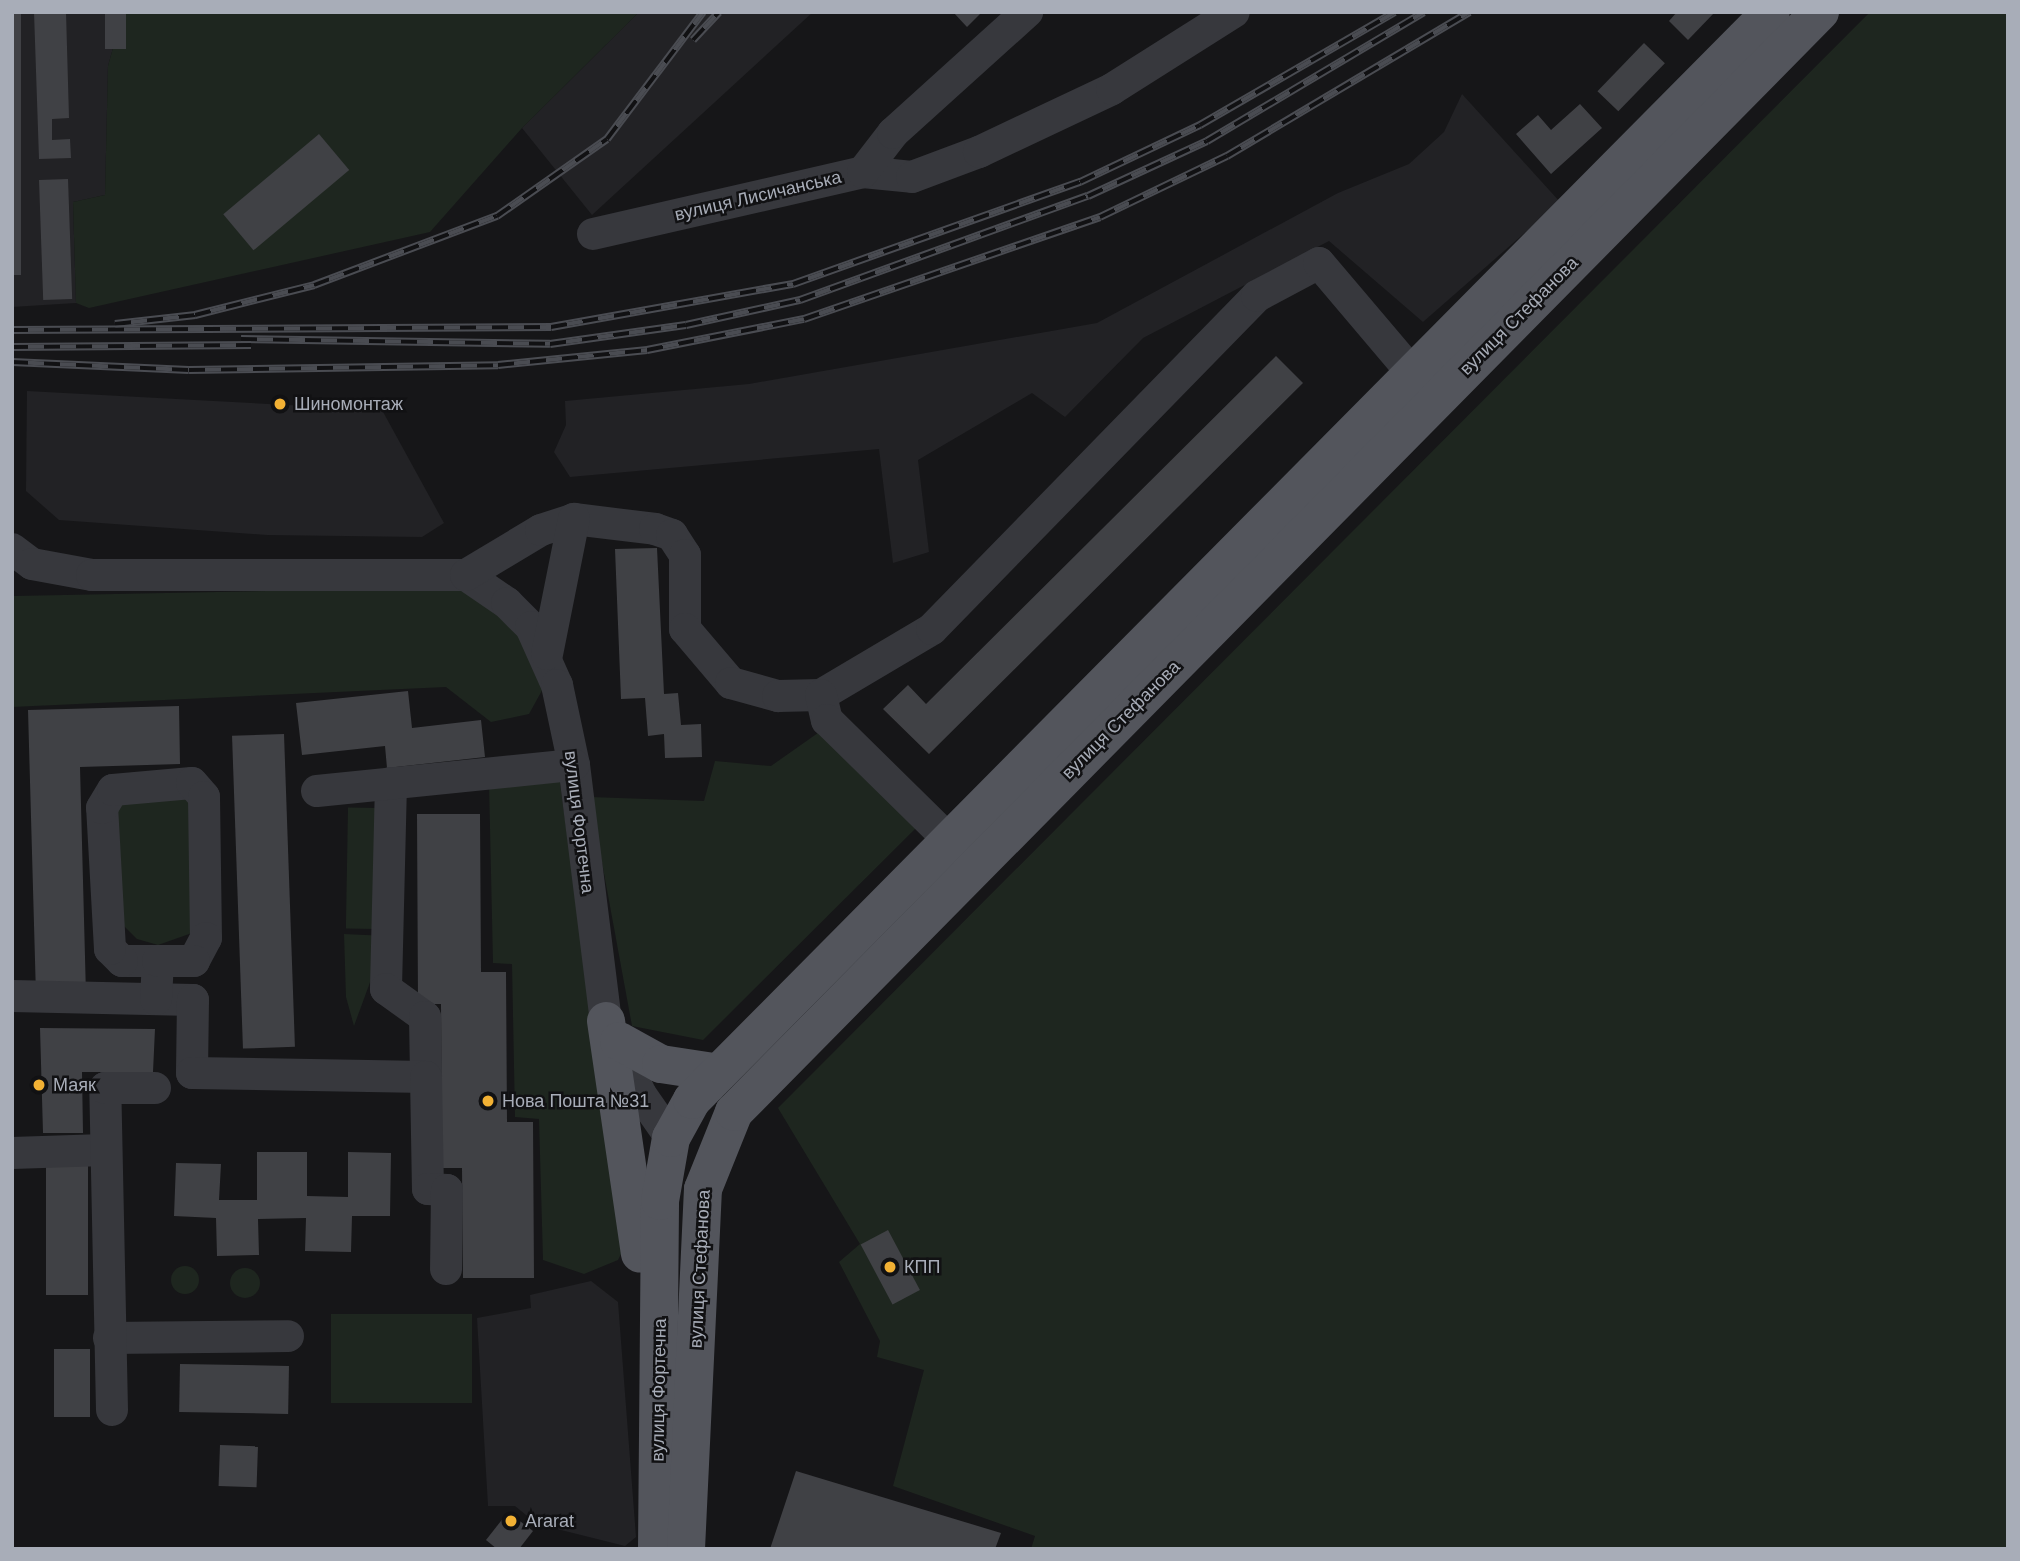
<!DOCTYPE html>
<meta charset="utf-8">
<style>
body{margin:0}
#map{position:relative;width:2020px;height:1561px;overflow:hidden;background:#161618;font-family:Arial,sans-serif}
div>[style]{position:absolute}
.built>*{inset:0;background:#222225}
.green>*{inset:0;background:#1e261f;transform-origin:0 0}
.round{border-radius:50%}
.building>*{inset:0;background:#404145;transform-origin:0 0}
.minor>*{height:32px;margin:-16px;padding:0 16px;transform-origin:16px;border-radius:16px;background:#37383d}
.major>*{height:38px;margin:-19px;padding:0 19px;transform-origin:19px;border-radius:19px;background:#53555c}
.rail>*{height:8px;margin-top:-4px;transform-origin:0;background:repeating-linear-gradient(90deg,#111113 0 16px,#4a4c52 0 32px);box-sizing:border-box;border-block:2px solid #4a4c52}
.dots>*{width:19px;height:19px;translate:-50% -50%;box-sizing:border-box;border:4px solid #111113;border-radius:50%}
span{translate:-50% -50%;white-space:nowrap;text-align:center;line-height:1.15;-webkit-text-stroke:5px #111113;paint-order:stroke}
.street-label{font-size:18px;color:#a8adb8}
.poi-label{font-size:18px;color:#a8adb8}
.left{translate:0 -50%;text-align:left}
.frame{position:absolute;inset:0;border:14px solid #a8adb8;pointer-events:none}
</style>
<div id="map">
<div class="built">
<div style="clip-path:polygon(12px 12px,123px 12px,108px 66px,105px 195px,73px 202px,76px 303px,12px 307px)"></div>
<div style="clip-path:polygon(639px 12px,813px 12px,592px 215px,522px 128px)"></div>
<div style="clip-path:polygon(1462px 94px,1560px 202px,1423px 322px,1329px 241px,1143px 338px,1065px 417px,1032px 393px,918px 460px,929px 552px,893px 563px,879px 449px,570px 477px,554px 452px,566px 425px,565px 401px,749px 384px,1097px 323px,1338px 193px,1409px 164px,1444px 132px)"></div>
<div style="clip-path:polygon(27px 391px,382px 410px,444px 523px,422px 537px,267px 535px,59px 520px,26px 491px)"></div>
<div style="clip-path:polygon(591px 1281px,618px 1302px,636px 1537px,625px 1546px,537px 1524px,515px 1506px,488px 1506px,477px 1318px,531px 1308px,530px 1295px)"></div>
</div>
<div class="green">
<div style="clip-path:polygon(123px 12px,639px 12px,522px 128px,430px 232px,89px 308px,76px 303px,73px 202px,105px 195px,108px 66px)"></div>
<div style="clip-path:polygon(1870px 12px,2008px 12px,2008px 1549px,1031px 1549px,1035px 1536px,893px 1486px,924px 1370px,877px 1357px,880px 1341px,839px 1262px,860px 1244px,778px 1108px)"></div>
<div style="clip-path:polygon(467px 587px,522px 629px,545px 685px,529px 714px,491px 722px,446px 687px,12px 707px,14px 596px)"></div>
<div style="clip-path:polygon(825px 728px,918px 826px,703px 1040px,632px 1026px,590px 797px,704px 801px,715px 761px,771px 766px)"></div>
<div style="clip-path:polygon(559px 776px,624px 1248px,618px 1260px,584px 1274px,543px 1260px,539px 1119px,515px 1117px,512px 964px,493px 963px,489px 783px)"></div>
<div style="clip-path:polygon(192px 793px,192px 933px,158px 945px,137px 939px,121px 923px,115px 812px,129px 798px)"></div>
<div style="left:378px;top:808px;width:121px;height:30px;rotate:91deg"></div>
<div style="clip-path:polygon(344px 934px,387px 936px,354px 1026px,346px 997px)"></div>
<div class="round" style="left:171px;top:1266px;width:28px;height:28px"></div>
<div class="round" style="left:230px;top:1268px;width:30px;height:30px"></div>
<div style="left:331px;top:1314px;width:141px;height:89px"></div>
</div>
<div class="building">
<div style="left:12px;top:12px;width:9px;height:263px"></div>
<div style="clip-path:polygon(34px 12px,66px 12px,69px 118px,52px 119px,52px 140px,70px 139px,71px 158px,39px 159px)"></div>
<div style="left:105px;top:12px;width:21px;height:37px"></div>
<div style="clip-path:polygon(953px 12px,982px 12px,967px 27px)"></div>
<div style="clip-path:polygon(1677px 12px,1715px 12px,1688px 40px,1669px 21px)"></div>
<div style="left:1644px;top:43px;width:29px;height:67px;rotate:44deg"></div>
<div style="clip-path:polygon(1580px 104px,1602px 128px,1551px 174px,1516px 134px,1538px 115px,1551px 130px)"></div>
<div style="left:319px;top:134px;width:47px;height:125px;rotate:50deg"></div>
<div style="left:68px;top:179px;width:120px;height:29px;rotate:88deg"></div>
<div style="clip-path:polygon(1276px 356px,1303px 383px,929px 754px,883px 709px,908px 685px,926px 704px)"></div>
<div style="clip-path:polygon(657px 548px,664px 694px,678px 693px,681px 725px,701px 724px,702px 757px,665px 758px,664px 734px,648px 736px,645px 698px,621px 699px,615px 549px)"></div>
<div style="clip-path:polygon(408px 691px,412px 728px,481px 720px,485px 757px,387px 768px,385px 746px,302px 755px,296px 703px)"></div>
<div style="clip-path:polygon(179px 706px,180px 764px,80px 767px,86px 995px,36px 996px,28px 710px)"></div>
<div style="left:284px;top:734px;width:313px;height:52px;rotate:88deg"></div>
<div style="clip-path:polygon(417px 814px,480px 814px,481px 972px,506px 972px,507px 1122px,533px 1122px,534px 1278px,463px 1278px,462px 1168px,442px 1168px,441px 1004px,418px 1004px)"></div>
<div style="clip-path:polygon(40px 1028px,155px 1029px,153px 1072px,82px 1072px,83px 1133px,43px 1133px)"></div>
<div style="clip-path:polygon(257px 1152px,307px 1152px,307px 1196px,348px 1197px,348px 1152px,391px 1153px,390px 1216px,352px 1216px,351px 1252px,305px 1251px,306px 1218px,258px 1219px,259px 1255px,217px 1256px,216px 1218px,174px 1216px,176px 1163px,221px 1164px,219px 1200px,257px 1200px)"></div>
<div style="left:46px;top:1166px;width:42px;height:129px"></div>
<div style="left:888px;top:1230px;width:68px;height:31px;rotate:62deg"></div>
<div style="left:54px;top:1349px;width:36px;height:68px"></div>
<div style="left:180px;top:1364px;width:109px;height:48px;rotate:1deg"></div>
<div style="left:220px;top:1445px;width:38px;height:41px;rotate:2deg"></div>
<div style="clip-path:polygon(796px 1471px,1001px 1533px,995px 1549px,770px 1549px)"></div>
<div style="clip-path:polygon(508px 1512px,533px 1531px,519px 1549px,497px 1549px,486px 1540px)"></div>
</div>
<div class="minor">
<div style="left:863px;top:172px;width:49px;rotate:5.8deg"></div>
<div style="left:912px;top:177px;width:72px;rotate:-20.5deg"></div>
<div style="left:979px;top:152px;width:147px;rotate:-25.3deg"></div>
<div style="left:1112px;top:89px;width:144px;rotate:-32.3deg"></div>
<div style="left:593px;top:234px;width:277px;rotate:-12.9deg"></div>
<div style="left:863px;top:172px;width:49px;rotate:-52.4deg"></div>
<div style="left:893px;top:133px;width:181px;rotate:-42.1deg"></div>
<div style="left:12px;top:549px;width:25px;rotate:37deg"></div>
<div style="left:32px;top:564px;width:61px;rotate:10.4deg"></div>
<div style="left:92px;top:575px;width:374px"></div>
<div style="left:466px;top:575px;width:50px;rotate:34.3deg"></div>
<div style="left:507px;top:603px;width:34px;rotate:45deg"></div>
<div style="left:531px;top:627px;width:64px;rotate:65.9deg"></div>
<div style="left:557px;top:685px;width:82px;rotate:78deg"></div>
<div style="left:574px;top:765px;width:258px;rotate:82.9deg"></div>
<div style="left:606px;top:1021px;width:82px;rotate:64.7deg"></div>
<div style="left:641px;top:1095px;width:52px;rotate:55.1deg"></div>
<div style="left:466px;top:575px;width:87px;rotate:-31deg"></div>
<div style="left:541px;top:530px;width:35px;rotate:-18deg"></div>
<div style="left:574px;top:519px;width:82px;rotate:7deg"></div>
<div style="left:655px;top:529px;width:18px;rotate:19deg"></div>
<div style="left:672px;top:535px;width:24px;rotate:57deg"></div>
<div style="left:685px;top:555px;width:74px;rotate:90deg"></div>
<div style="left:685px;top:629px;width:71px;rotate:49.6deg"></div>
<div style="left:731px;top:683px;width:49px;rotate:15.5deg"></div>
<div style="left:778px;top:696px;width:43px;rotate:-1.3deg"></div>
<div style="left:821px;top:695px;width:129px;rotate:-30.7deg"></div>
<div style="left:932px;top:629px;width:465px;rotate:-45.7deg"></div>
<div style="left:1257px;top:296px;width:70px;rotate:-28deg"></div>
<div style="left:1319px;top:263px;width:147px;rotate:49.7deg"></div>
<div style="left:547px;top:654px;width:138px;rotate:-78.7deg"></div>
<div style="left:821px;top:695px;width:26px;rotate:77deg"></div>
<div style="left:827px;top:720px;width:171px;rotate:44.5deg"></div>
<div style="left:391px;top:783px;width:206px;rotate:91.4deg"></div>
<div style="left:386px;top:989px;width:48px;rotate:35.7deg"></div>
<div style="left:425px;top:1017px;width:60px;rotate:89deg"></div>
<div style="left:317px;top:791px;width:258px;rotate:-5.8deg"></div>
<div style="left:12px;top:996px;width:181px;rotate:1.3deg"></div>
<div style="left:193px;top:1000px;width:73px;rotate:90.8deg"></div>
<div style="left:192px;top:1073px;width:234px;rotate:1deg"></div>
<div style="left:426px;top:1077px;width:112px;rotate:89deg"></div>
<div style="left:428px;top:1189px;width:19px;rotate:3deg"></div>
<div style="left:447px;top:1190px;width:79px;rotate:90.7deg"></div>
<div style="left:156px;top:999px;width:38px;rotate:-87deg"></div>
<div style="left:158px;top:961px;width:36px;rotate:180deg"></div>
<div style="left:122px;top:961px;width:17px;rotate:-135deg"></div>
<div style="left:110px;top:949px;width:141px;rotate:-93.2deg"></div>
<div style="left:102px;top:808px;width:21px;rotate:-59deg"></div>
<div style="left:113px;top:790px;width:79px;rotate:-5.1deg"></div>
<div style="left:192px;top:783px;width:18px;rotate:49deg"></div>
<div style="left:204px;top:797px;width:141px;rotate:89.2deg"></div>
<div style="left:206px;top:938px;width:26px;rotate:118deg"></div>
<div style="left:194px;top:961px;width:36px;rotate:180deg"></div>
<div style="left:12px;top:1153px;width:92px;rotate:-1.9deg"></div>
<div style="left:109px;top:1338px;width:179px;rotate:-0.6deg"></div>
<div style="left:112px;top:1410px;width:322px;rotate:-91.2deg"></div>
<div style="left:105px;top:1088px;width:50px"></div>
</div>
<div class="major">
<div style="left:606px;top:1021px;width:235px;rotate:81.7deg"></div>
<div style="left:619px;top:1041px;width:48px;rotate:28.7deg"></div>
<div style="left:661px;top:1064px;width:53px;rotate:8.7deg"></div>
<div style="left:657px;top:1549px;width:348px;rotate:-89.5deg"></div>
<div style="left:660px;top:1201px;width:64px;rotate:-80.1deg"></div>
<div style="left:671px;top:1138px;width:43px;rotate:-61.1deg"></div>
<div style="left:692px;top:1100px;width:1532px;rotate:-45.24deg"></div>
<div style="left:686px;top:1549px;width:360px;rotate:-87.3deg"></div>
<div style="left:703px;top:1189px;width:83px;rotate:-68.1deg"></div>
<div style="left:734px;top:1112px;width:1546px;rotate:-45.37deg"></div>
</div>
<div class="rail">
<div style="left:693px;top:40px;width:38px;rotate:-47deg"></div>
<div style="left:115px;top:324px;width:81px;rotate:-6.4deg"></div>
<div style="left:195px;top:315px;width:123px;rotate:-14.1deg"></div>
<div style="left:314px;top:285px;width:196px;rotate:-20.7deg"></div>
<div style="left:497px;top:216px;width:134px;rotate:-35deg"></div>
<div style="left:607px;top:139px;width:159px;rotate:-52.9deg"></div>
<div style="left:12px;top:330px;width:539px;rotate:-0.32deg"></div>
<div style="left:551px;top:327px;width:246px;rotate:-10.1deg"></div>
<div style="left:793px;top:284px;width:305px;rotate:-19.6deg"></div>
<div style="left:1080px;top:182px;width:133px;rotate:-25.4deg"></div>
<div style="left:1200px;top:125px;width:225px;rotate:-30.1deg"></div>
<div style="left:241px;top:339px;width:309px;rotate:0.9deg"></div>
<div style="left:550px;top:344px;width:137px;rotate:-8deg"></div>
<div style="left:686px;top:325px;width:117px;rotate:-12.4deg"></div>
<div style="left:800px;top:300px;width:306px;rotate:-19.9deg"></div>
<div style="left:1088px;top:196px;width:131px;rotate:-24.8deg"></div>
<div style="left:1207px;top:141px;width:252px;rotate:-30.7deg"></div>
<div style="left:12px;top:347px;width:239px;rotate:-0.5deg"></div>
<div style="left:12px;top:362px;width:177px;rotate:2.6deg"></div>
<div style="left:189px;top:370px;width:309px;rotate:-0.9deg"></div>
<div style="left:498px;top:365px;width:150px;rotate:-5.7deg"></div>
<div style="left:647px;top:350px;width:160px;rotate:-11.2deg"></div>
<div style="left:804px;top:319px;width:313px;rotate:-19deg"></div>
<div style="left:1100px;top:217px;width:141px;rotate:-25.7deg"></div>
<div style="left:1227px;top:156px;width:282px;rotate:-30.7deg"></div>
</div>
<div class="dots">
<div style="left:280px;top:404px;background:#f2b134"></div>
<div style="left:39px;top:1085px;background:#f2b134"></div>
<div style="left:488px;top:1101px;background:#f2b134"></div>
<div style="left:890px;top:1267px;background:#f2b134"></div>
<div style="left:511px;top:1521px;background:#f2b134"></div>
</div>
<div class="street-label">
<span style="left:758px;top:196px;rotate:-13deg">вулиця Лисичанська</span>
<span style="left:1519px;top:316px;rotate:-45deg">вулиця Стефанова</span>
<span style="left:1121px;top:720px;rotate:-45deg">вулиця Стефанова</span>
<span style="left:579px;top:822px;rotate:83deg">вулиця Фортечна</span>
<span style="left:700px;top:1269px;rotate:-87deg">вулиця Стефанова</span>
<span style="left:659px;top:1390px;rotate:-89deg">вулиця Фортечна</span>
</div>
<div class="poi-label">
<span class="left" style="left:294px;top:404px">Шиномонтаж</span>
<span class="left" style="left:53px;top:1085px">Маяк</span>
<span class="left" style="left:502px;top:1101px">Нова Пошта №31</span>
<span class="left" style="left:904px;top:1267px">КПП</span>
<span class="left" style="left:525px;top:1521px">Ararat</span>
</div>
<div class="frame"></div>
</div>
